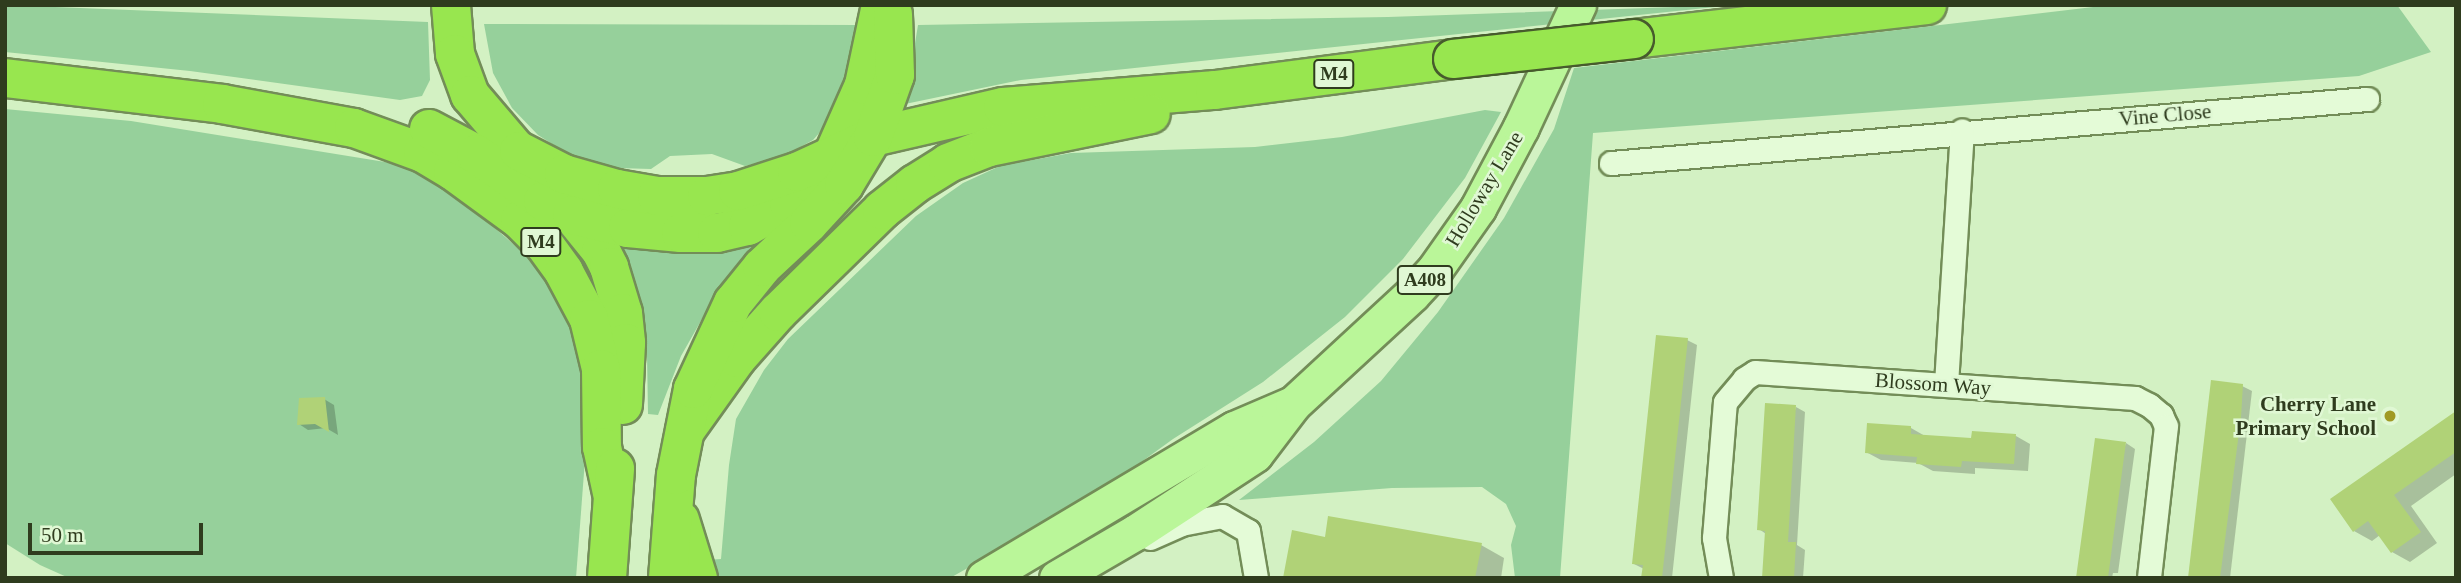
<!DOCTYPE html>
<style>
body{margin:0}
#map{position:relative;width:2461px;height:583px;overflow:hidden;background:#d3f1c3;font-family:Georgia,serif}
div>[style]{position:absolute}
.green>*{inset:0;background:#96d09b}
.shadow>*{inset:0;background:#0003}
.building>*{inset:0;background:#b0d277}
.roads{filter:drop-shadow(2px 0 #738d58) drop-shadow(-2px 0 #738d58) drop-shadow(0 2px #738d58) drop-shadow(0 -2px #738d58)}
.minor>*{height:23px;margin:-11.5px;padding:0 11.5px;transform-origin:11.5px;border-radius:11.5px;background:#e4fbd7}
.primary>*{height:35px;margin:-17.5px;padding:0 17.5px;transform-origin:17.5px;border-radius:17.5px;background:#baf699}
.motorway>*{height:38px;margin:-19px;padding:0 19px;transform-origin:19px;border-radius:19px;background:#98e64f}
.bridges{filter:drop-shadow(2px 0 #475b2d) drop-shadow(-2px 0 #475b2d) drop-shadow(0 2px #475b2d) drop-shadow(0 -2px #475b2d)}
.motorway-bridge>*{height:38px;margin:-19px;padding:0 19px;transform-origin:19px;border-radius:19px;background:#98e64f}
.dots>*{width:19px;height:19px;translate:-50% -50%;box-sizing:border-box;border:4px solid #e0f8d4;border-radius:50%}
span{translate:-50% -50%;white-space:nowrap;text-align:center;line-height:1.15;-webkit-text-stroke:5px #e0f8d4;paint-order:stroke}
.shield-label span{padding:2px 5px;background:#e0f8d4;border:2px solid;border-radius:5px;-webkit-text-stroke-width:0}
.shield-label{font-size:19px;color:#2f3c1e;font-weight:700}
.street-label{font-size:21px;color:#2f3c1e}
.poi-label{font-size:21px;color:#2f3c1e;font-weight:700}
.right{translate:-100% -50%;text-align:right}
.frame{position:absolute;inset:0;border:7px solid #2f3c1e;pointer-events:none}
.scale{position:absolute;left:28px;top:523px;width:175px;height:32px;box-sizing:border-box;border:4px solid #2f3c1e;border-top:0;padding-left:9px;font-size:21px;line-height:24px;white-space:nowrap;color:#2f3c1e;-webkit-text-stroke:5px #e0f8d4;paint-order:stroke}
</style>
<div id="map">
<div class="green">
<div style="clip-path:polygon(5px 5px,428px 22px,430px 80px,422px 96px,400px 100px,190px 71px,5px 52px)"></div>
<div style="clip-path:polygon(1734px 5px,1021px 80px,905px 104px,918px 25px,1388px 17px)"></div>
<div style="clip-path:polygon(2110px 5px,2397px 5px,2431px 52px,2359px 76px,1593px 133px,1560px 578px,1515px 578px,1511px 545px,1516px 526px,1506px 504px,1482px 487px,1392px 488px,1239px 500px,1314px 442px,1381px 381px,1438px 312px,1504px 218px,1554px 129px,1574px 68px)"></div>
<div style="clip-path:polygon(484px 24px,858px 25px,853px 55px,837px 113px,813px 140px,782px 157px,745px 166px,712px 154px,670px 156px,651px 169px,617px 168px,568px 154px,538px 135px,512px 108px,493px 73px)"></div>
<div style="clip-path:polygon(5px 109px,131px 121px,416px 167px,445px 184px,554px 280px,584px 358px,588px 420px,576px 578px,69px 578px,40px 565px,5px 543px)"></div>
<div style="clip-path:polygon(1485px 110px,1501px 112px,1465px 178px,1403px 259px,1345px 317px,1263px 382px,1173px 439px,1093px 497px,950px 578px,709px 578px,707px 560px,721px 559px,729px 465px,736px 419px,764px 370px,788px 339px,916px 216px,963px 183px,1000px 166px,1071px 153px,1255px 147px,1342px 137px)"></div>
<div style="clip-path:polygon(609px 243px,719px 249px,755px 244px,753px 256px,724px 287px,702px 319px,681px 356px,658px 415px,648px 414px,647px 355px,641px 316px)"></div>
</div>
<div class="shadow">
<div style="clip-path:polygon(1687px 340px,1697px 345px,1672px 578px,1643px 578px,1644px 569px,1634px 564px)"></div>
<div style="clip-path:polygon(2242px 386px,2252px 391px,2230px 578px,2190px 578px)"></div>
<div style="clip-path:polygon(324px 399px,334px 405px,338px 435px,326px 428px,308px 430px,299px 424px)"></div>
<div style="clip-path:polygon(1796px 407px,1805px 412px,1797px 545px,1805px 550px,1803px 578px,1764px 578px,1766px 534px,1759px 529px)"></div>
<div style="clip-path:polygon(2456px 413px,2456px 474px,2411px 506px,2437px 543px,2410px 562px,2392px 552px,2380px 535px,2372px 541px,2354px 531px)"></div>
<div style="clip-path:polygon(1911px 428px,1925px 436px,1973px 440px,2016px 436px,2030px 444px,2028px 471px,1975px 468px,1975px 474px,1933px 471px,1918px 463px,1881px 460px,1866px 452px)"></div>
<div style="clip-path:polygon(2126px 443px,2135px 449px,2118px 573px,2113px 573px,2112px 578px,2078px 578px)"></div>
<div style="clip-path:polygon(1326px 539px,1481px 545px,1504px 558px,1501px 578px,1284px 578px)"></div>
</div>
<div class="building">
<div style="clip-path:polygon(1656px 335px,1688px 338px,1662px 578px,1641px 578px,1643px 565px,1632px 564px)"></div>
<div style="clip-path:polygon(2211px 380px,2243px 384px,2241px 417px,2220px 578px,2188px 578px)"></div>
<div style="clip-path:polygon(325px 397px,329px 432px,315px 424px,297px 425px,299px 398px)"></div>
<div style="clip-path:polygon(1765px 403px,1796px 405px,1788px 542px,1796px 542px,1794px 578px,1762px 578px,1765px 531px,1757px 530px)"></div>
<div style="clip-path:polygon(2456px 411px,2456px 452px,2394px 495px,2421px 532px,2391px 553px,2368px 521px,2353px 532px,2330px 499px)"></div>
<div style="clip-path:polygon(1867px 423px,1911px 426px,1911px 434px,1971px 438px,1972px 431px,2016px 434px,2014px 464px,1962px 461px,1961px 467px,1916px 464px,1917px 457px,1865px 453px)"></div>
<div style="clip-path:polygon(2095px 438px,2126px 442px,2116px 517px,2108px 578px,2076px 578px)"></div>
<div style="clip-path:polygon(1328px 516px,1482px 543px,1475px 578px,1283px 578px,1292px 530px,1325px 537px)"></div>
</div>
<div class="roads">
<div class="minor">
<div style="left:1611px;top:163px;width:759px;rotate:-4.84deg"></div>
<div style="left:1946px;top:384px;width:254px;rotate:-86.4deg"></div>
<div style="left:1150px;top:538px;width:34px;rotate:-24deg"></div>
<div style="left:1181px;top:524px;width:42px;rotate:-11deg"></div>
<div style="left:1222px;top:516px;width:30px;rotate:30deg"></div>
<div style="left:1248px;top:531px;width:48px;rotate:80.3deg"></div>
<div style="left:1721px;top:578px;width:41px;rotate:-99.9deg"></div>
<div style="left:1714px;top:538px;width:136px;rotate:-85.4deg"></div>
<div style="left:1725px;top:402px;width:30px;rotate:-50deg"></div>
<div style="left:1744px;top:379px;width:13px;rotate:-32deg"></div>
<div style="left:1755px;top:372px;width:381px;rotate:3.9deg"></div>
<div style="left:2135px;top:398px;width:16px;rotate:27deg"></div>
<div style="left:2149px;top:405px;width:16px;rotate:40deg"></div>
<div style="left:2161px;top:415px;width:12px;rotate:66deg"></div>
<div style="left:2166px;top:426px;width:153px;rotate:96.4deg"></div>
</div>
<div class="primary">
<div style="left:984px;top:578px;width:291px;rotate:-30.8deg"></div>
<div style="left:1234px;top:429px;width:61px;rotate:-23.2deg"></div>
<div style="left:1057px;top:578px;width:91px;rotate:-30.2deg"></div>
<div style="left:1136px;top:532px;width:142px;rotate:-33.2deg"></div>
<div style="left:1255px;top:454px;width:63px;rotate:-52.8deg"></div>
<div style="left:1293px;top:404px;width:162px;rotate:-42.7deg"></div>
<div style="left:1412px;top:294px;width:34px;rotate:-47deg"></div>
<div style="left:1435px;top:269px;width:75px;rotate:-54.8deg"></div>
<div style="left:1478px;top:208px;width:92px;rotate:-62deg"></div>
<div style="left:1521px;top:127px;width:135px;rotate:-65deg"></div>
</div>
<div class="motorway">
<div style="left:451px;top:5px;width:49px;rotate:85.3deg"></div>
<div style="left:455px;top:54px;width:44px;rotate:69.9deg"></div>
<div style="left:470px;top:95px;width:157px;rotate:49.6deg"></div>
<div style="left:572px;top:215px;width:46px;rotate:51.1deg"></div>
<div style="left:601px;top:251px;width:18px;rotate:63deg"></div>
<div style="left:609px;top:267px;width:48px;rotate:73.1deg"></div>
<div style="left:623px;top:313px;width:30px;rotate:84deg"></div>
<div style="left:626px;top:343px;width:62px;rotate:92.8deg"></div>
<div style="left:1634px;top:39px;width:295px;rotate:-6.6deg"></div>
<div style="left:5px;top:78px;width:219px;rotate:6.8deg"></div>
<div style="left:222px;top:104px;width:134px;rotate:10.3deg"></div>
<div style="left:354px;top:128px;width:73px;rotate:19.9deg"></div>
<div style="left:423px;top:153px;width:35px;rotate:31deg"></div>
<div style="left:453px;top:171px;width:83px;rotate:36.2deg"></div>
<div style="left:520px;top:220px;width:34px;rotate:45deg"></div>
<div style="left:544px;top:244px;width:34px;rotate:54deg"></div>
<div style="left:564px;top:272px;width:53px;rotate:62deg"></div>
<div style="left:589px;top:319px;width:51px;rotate:76.5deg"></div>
<div style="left:601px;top:369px;width:78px;rotate:89.3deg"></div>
<div style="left:602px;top:447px;width:47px;rotate:77.7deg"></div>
<div style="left:429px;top:129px;width:53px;rotate:28deg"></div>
<div style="left:476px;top:154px;width:82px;rotate:35deg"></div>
<div style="left:543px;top:201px;width:32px;rotate:26deg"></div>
<div style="left:572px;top:215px;width:57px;rotate:13.1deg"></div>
<div style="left:628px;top:228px;width:53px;rotate:5.4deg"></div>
<div style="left:681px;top:233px;width:36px"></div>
<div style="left:717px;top:233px;width:32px;rotate:-13deg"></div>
<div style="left:748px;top:226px;width:47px;rotate:-29.3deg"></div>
<div style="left:789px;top:203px;width:29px;rotate:-44deg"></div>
<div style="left:810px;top:183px;width:38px;rotate:-51deg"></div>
<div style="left:834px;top:153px;width:74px;rotate:-66.2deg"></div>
<div style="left:864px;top:85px;width:82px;rotate:-78deg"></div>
<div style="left:519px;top:151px;width:51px;rotate:27.1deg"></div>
<div style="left:564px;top:174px;width:55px;rotate:15.8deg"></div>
<div style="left:617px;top:189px;width:41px;rotate:9.9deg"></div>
<div style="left:657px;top:196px;width:50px"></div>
<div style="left:707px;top:196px;width:31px;rotate:-9deg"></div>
<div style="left:738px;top:191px;width:62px;rotate:-17.9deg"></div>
<div style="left:797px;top:172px;width:84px;rotate:-24.7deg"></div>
<div style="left:873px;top:137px;width:133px;rotate:-13deg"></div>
<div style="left:1003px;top:107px;width:213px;rotate:-4.6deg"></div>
<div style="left:1215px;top:90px;width:240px;rotate:-7.4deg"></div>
<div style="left:685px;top:431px;width:90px;rotate:-54.5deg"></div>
<div style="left:737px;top:358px;width:62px;rotate:-48.3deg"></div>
<div style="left:778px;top:312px;width:146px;rotate:-44.4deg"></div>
<div style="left:882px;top:210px;width:42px;rotate:-38.2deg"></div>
<div style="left:915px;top:184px;width:39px;rotate:-32deg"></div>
<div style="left:948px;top:163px;width:44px;rotate:-21.3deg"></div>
<div style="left:989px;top:147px;width:165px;rotate:-11.5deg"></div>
<div style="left:680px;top:520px;width:61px;rotate:72.8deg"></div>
<div style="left:607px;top:578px;width:110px;rotate:-85.8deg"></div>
<div style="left:668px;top:578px;width:103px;rotate:-85.6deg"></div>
<div style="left:676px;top:475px;width:88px;rotate:-78.8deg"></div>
<div style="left:693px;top:389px;width:95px;rotate:-65.1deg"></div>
<div style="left:733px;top:303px;width:46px;rotate:-51.1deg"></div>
<div style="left:762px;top:267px;width:64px;rotate:-43.1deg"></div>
<div style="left:809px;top:223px;width:52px;rotate:-47.4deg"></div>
<div style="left:844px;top:185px;width:56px;rotate:-58.9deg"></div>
<div style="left:873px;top:137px;width:66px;rotate:-70.5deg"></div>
<div style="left:895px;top:75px;width:61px;rotate:-91.9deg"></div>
</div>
</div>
<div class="bridges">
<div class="motorway-bridge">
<div style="left:1453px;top:59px;width:182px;rotate:-6.3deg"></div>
</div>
</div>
<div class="dots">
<div style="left:2390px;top:416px;background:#a09a24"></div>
</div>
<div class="shield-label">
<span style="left:1334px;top:74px">M4</span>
<span style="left:541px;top:242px">M4</span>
<span style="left:1425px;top:280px">A408</span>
</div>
<div class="street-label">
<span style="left:2165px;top:115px;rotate:-5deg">Vine Close</span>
<span style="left:1484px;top:189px;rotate:-59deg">Holloway Lane</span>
<span style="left:1933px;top:384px;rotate:4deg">Blossom Way</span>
</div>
<div class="poi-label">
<span class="right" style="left:2376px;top:416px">Cherry Lane<br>Primary School</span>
</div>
<div class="frame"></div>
<div class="scale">50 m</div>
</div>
